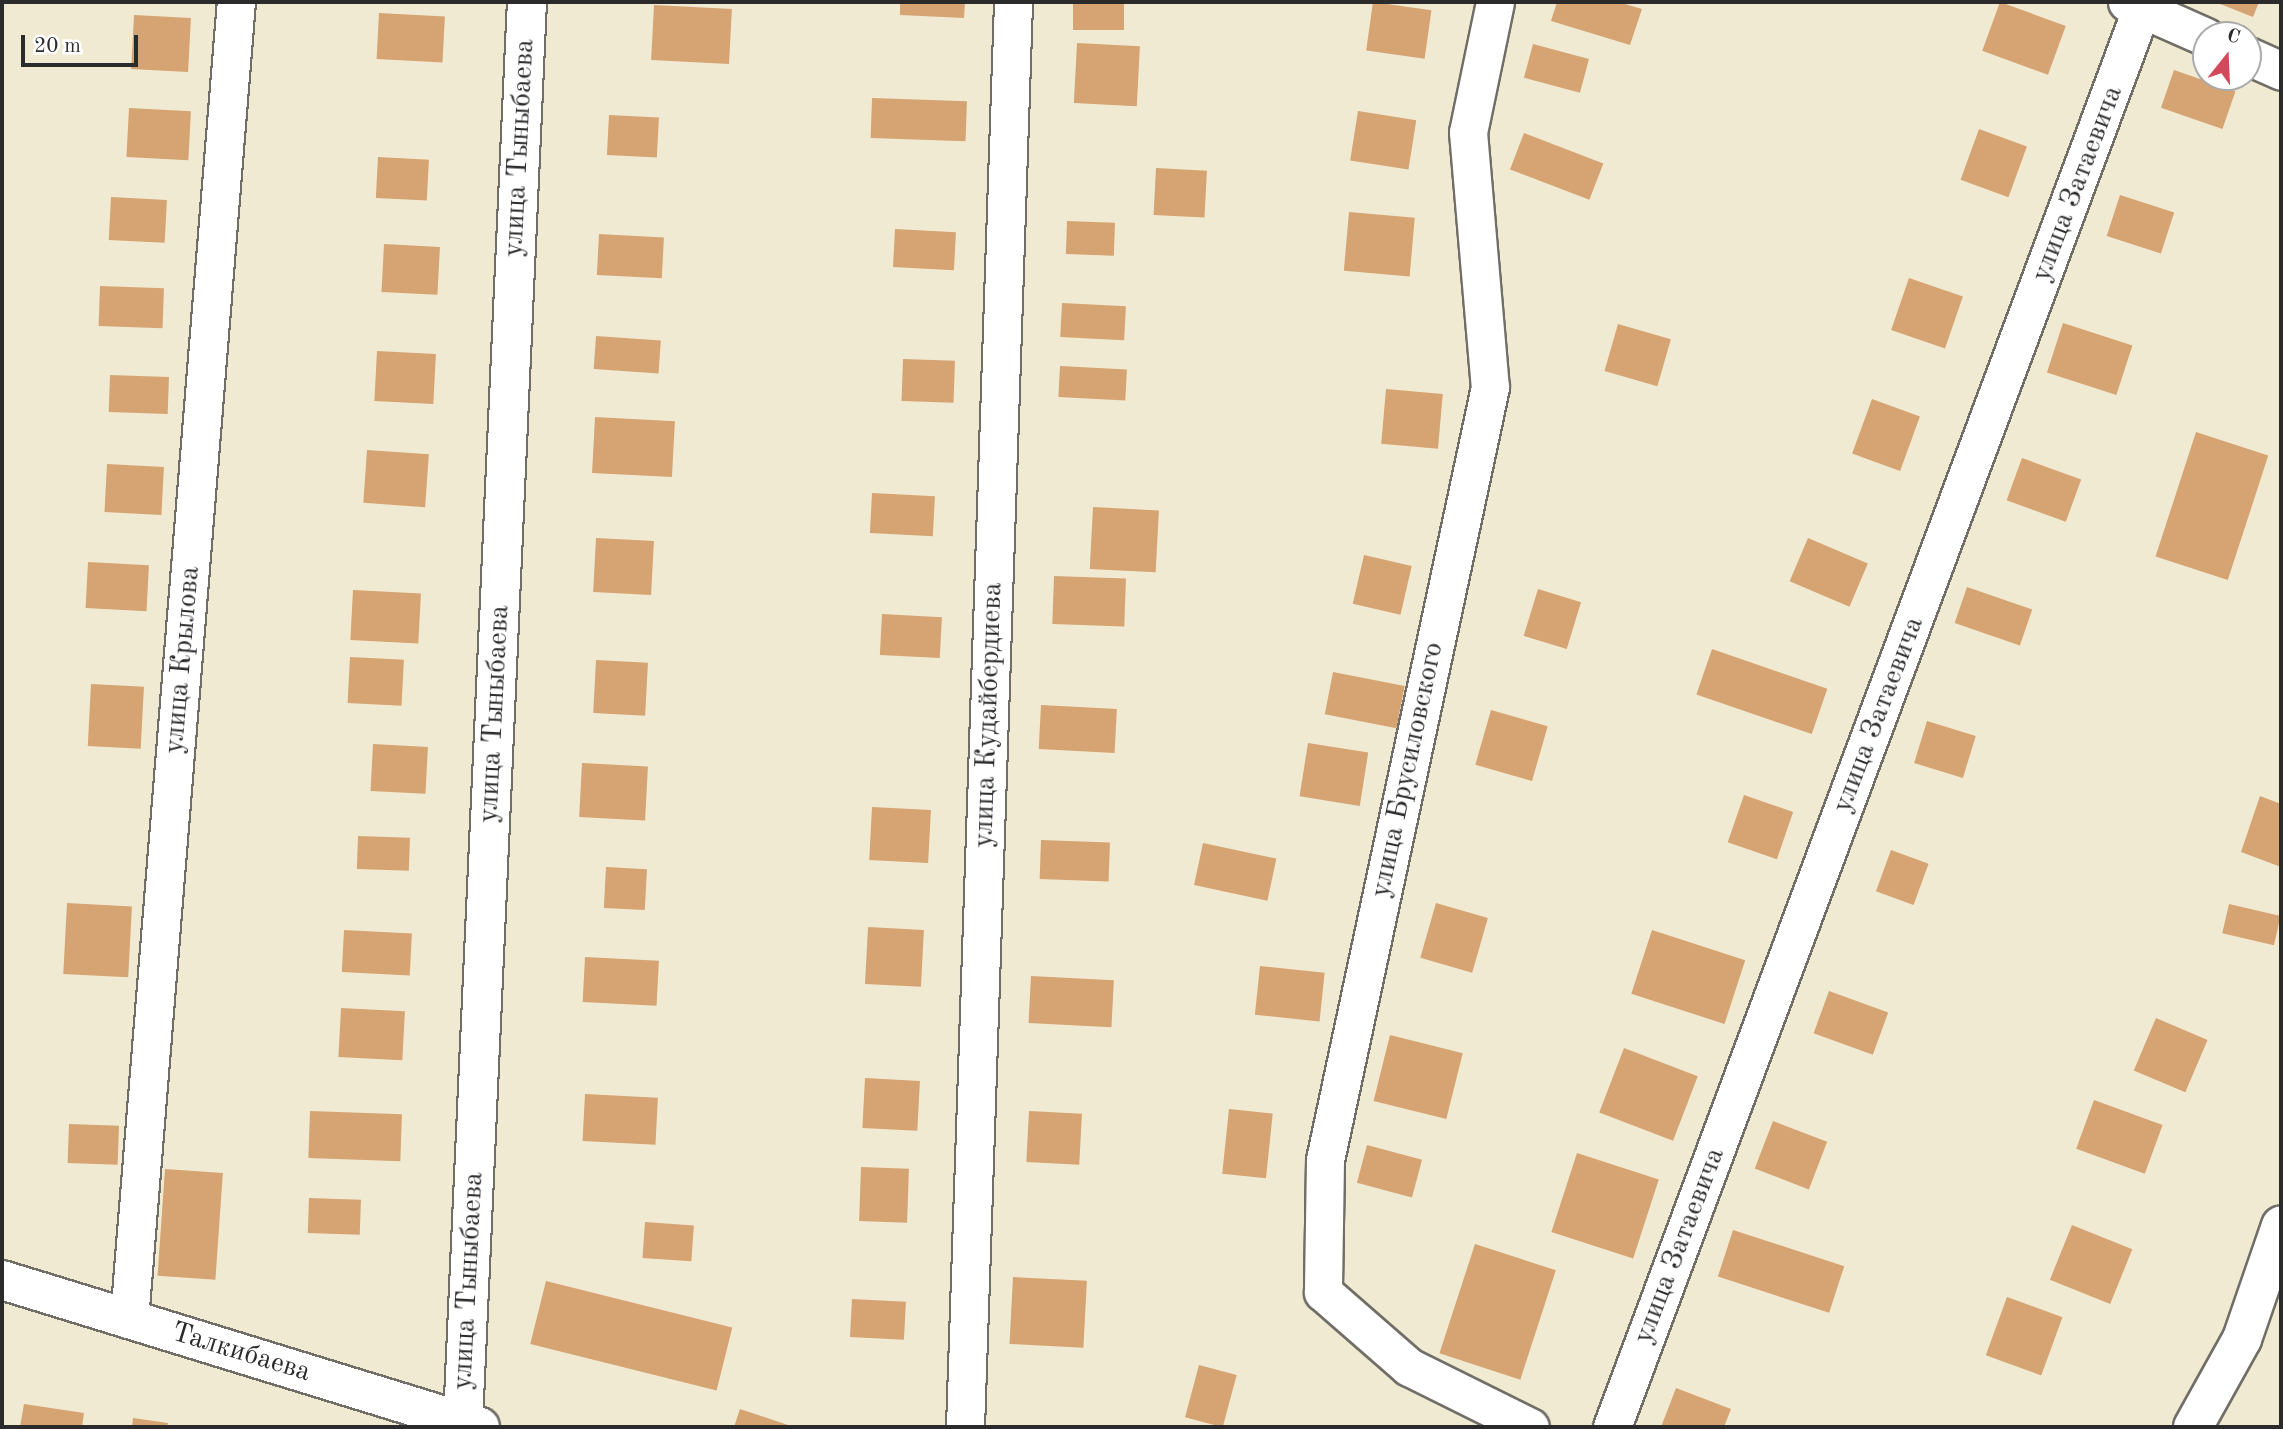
<!DOCTYPE html>
<meta charset="utf-8">
<style>
body{margin:0}
#map{position:relative;width:2283px;height:1429px;overflow:hidden;background:#f1ead3;font-family:"Old Standard TT",serif}
div>[style]{position:absolute}
.building>*{inset:0;background:#d5a472;transform-origin:0 0}
.roads{filter:drop-shadow(2px 0 #706e66) drop-shadow(-2px 0 #706e66) drop-shadow(0 2px #706e66) drop-shadow(0 -2px #706e66)}
.minor>*{height:37px;margin:-18.5px;padding:0 18.5px;transform-origin:18.5px;border-radius:18.5px;background:#fff}
.tertiary>*{height:38px;margin:-19px;padding:0 19px;transform-origin:19px;border-radius:19px;background:#fff}
span{translate:-50% -50%;white-space:nowrap;text-align:center;line-height:1.15;-webkit-text-stroke:7px #fff;paint-order:stroke}
.street-label{font-size:28px;color:#2b2b2b}
.frame{position:absolute;inset:0;border:4px solid #2b2b2b;pointer-events:none}
.north{position:absolute;left:2192px;top:21px;width:70px;height:70px;box-sizing:border-box;background:#fff;border:2px solid #aaa;border-radius:50%;rotate:18deg;font-size:19px;font-weight:700;line-height:28px;text-align:center;color:#2b2b2b}
.north::after{content:'';display:block;margin:auto;width:24px;height:32px;background:#d1495b;clip-path:polygon(50% 0,100% 100%,50% 72%,0 100%)}
.scale{position:absolute;left:21px;top:35px;width:117px;height:32px;box-sizing:border-box;border:4px solid #2b2b2b;border-top:0;padding-left:9px;font-size:21px;line-height:24px;white-space:nowrap;color:#2b2b2b;-webkit-text-stroke:5px #fff;paint-order:stroke}
</style>
<div id="map">
<div class="building">
<div style="clip-path:polygon(900px 2px,965px 2px,964px 18px,900px 15px)"></div>
<div style="left:1073px;top:2px;width:51px;height:28px"></div>
<div style="left:1373px;top:2px;width:59px;height:49px;rotate:8deg"></div>
<div style="clip-path:polygon(1557px 2px,1618px 2px,1642px 9px,1630px 45px,1551px 21px)"></div>
<div style="left:2000px;top:2px;width:70px;height:52px;rotate:20deg"></div>
<div style="clip-path:polygon(2215px 2px,2259px 2px,2253px 17px)"></div>
<div style="left:654px;top:5px;width:78px;height:55px;rotate:3deg"></div>
<div style="left:379px;top:13px;width:66px;height:46px;rotate:3deg"></div>
<div style="left:134px;top:15px;width:57px;height:54px;rotate:3deg"></div>
<div style="left:1077px;top:43px;width:63px;height:60px;rotate:3deg"></div>
<div style="left:1533px;top:44px;width:58px;height:35px;rotate:15deg"></div>
<div style="left:2174px;top:70px;width:65px;height:40px;rotate:19deg"></div>
<div style="left:872px;top:98px;width:95px;height:40px;rotate:2deg"></div>
<div style="left:129px;top:108px;width:62px;height:49px;rotate:3deg"></div>
<div style="left:1358px;top:111px;width:59px;height:50px;rotate:9deg"></div>
<div style="left:609px;top:115px;width:50px;height:40px;rotate:3deg"></div>
<div style="left:1979px;top:129px;width:51px;height:54px;rotate:20deg"></div>
<div style="left:1524px;top:133px;width:85px;height:39px;rotate:21deg"></div>
<div style="left:378px;top:157px;width:51px;height:41px;rotate:3deg"></div>
<div style="left:1156px;top:168px;width:51px;height:47px;rotate:3deg"></div>
<div style="left:2120px;top:195px;width:57px;height:43px;rotate:18deg"></div>
<div style="left:111px;top:197px;width:56px;height:43px;rotate:3deg"></div>
<div style="left:1349px;top:212px;width:66px;height:59px;rotate:5deg"></div>
<div style="left:1067px;top:221px;width:48px;height:33px;rotate:2deg"></div>
<div style="left:895px;top:229px;width:61px;height:38px;rotate:3deg"></div>
<div style="left:599px;top:234px;width:65px;height:41px;rotate:3deg"></div>
<div style="left:384px;top:244px;width:56px;height:48px;rotate:3deg"></div>
<div style="left:1909px;top:278px;width:57px;height:55px;rotate:19deg"></div>
<div style="left:100px;top:286px;width:64px;height:40px;rotate:2deg"></div>
<div style="left:1062px;top:303px;width:64px;height:34px;rotate:3deg"></div>
<div style="left:2063px;top:323px;width:73px;height:52px;rotate:18deg"></div>
<div style="left:1618px;top:324px;width:55px;height:49px;rotate:16deg"></div>
<div style="left:596px;top:336px;width:65px;height:33px;rotate:4deg"></div>
<div style="left:377px;top:351px;width:59px;height:50px;rotate:3deg"></div>
<div style="left:903px;top:359px;width:52px;height:42px;rotate:2deg"></div>
<div style="left:1060px;top:366px;width:67px;height:31px;rotate:3deg"></div>
<div style="left:110px;top:375px;width:59px;height:37px;rotate:2deg"></div>
<div style="left:1386px;top:389px;width:57px;height:55px;rotate:5deg"></div>
<div style="left:1872px;top:399px;width:51px;height:58px;rotate:20deg"></div>
<div style="left:595px;top:417px;width:80px;height:56px;rotate:3deg"></div>
<div style="left:2196px;top:432px;width:76px;height:131px;rotate:18deg"></div>
<div style="left:367px;top:450px;width:62px;height:53px;rotate:4deg"></div>
<div style="left:2022px;top:458px;width:63px;height:45px;rotate:20deg"></div>
<div style="left:107px;top:464px;width:57px;height:48px;rotate:3deg"></div>
<div style="left:872px;top:493px;width:63px;height:40px;rotate:3deg"></div>
<div style="left:1093px;top:507px;width:66px;height:62px;rotate:3deg"></div>
<div style="left:596px;top:538px;width:58px;height:54px;rotate:3deg"></div>
<div style="left:1808px;top:538px;width:65px;height:47px;rotate:23deg"></div>
<div style="left:1364px;top:555px;width:49px;height:50px;rotate:13deg"></div>
<div style="left:88px;top:562px;width:61px;height:46px;rotate:3deg"></div>
<div style="left:1054px;top:576px;width:72px;height:48px;rotate:2deg"></div>
<div style="left:1967px;top:587px;width:69px;height:38px;rotate:19deg"></div>
<div style="left:1538px;top:589px;width:45px;height:49px;rotate:17deg"></div>
<div style="left:353px;top:590px;width:68px;height:50px;rotate:3deg"></div>
<div style="left:882px;top:614px;width:60px;height:41px;rotate:3deg"></div>
<div style="left:1712px;top:649px;width:122px;height:48px;rotate:19deg"></div>
<div style="left:350px;top:657px;width:54px;height:46px;rotate:3deg"></div>
<div style="left:596px;top:660px;width:52px;height:53px;rotate:3deg"></div>
<div style="left:1333px;top:672px;width:73px;height:43px;rotate:11deg"></div>
<div style="left:91px;top:684px;width:53px;height:62px;rotate:3deg"></div>
<div style="left:1041px;top:705px;width:76px;height:44px;rotate:3deg"></div>
<div style="left:1491px;top:710px;width:59px;height:57px;rotate:16deg"></div>
<div style="left:1927px;top:721px;width:51px;height:44px;rotate:17deg"></div>
<div style="left:1308px;top:743px;width:61px;height:54px;rotate:9deg"></div>
<div style="left:373px;top:744px;width:55px;height:47px;rotate:3deg"></div>
<div style="left:582px;top:763px;width:66px;height:54px;rotate:3deg"></div>
<div style="left:1744px;top:795px;width:52px;height:50px;rotate:19deg"></div>
<div style="clip-path:polygon(2260px 796px,2281px 804px,2281px 867px,2241px 852px)"></div>
<div style="left:872px;top:807px;width:59px;height:53px;rotate:3deg"></div>
<div style="left:358px;top:836px;width:52px;height:33px;rotate:2deg"></div>
<div style="left:1041px;top:840px;width:69px;height:39px;rotate:2deg"></div>
<div style="left:1203px;top:843px;width:75px;height:43px;rotate:12deg"></div>
<div style="left:1891px;top:850px;width:40px;height:44px;rotate:20deg"></div>
<div style="left:606px;top:867px;width:41px;height:41px;rotate:3deg"></div>
<div style="left:67px;top:903px;width:65px;height:71px;rotate:3deg"></div>
<div style="left:1436px;top:903px;width:54px;height:57px;rotate:16deg"></div>
<div style="left:2229px;top:904px;width:53px;height:30px;rotate:13deg"></div>
<div style="left:868px;top:927px;width:56px;height:57px;rotate:3deg"></div>
<div style="left:344px;top:930px;width:68px;height:42px;rotate:3deg"></div>
<div style="left:1652px;top:930px;width:98px;height:67px;rotate:18deg"></div>
<div style="left:585px;top:957px;width:74px;height:45px;rotate:3deg"></div>
<div style="left:1260px;top:966px;width:65px;height:49px;rotate:6deg"></div>
<div style="left:1031px;top:976px;width:83px;height:47px;rotate:3deg"></div>
<div style="left:1829px;top:991px;width:63px;height:45px;rotate:20deg"></div>
<div style="left:341px;top:1008px;width:64px;height:49px;rotate:3deg"></div>
<div style="left:2156px;top:1018px;width:56px;height:57px;rotate:23deg"></div>
<div style="left:1390px;top:1035px;width:75px;height:68px;rotate:14deg"></div>
<div style="left:1624px;top:1048px;width:79px;height:69px;rotate:21deg"></div>
<div style="left:865px;top:1078px;width:55px;height:50px;rotate:3deg"></div>
<div style="left:585px;top:1094px;width:73px;height:47px;rotate:3deg"></div>
<div style="left:2094px;top:1100px;width:73px;height:52px;rotate:20deg"></div>
<div style="left:1229px;top:1109px;width:44px;height:65px;rotate:6deg"></div>
<div style="left:310px;top:1111px;width:92px;height:47px;rotate:2deg"></div>
<div style="left:1029px;top:1111px;width:53px;height:51px;rotate:3deg"></div>
<div style="left:1773px;top:1121px;width:58px;height:51px;rotate:21deg"></div>
<div style="left:69px;top:1124px;width:50px;height:39px;rotate:2deg"></div>
<div style="left:1367px;top:1145px;width:57px;height:39px;rotate:15deg"></div>
<div style="left:1577px;top:1153px;width:86px;height:83px;rotate:18deg"></div>
<div style="left:861px;top:1167px;width:48px;height:54px;rotate:2deg"></div>
<div style="left:165px;top:1169px;width:58px;height:107px;rotate:4deg"></div>
<div style="left:309px;top:1198px;width:52px;height:35px;rotate:2deg"></div>
<div style="left:645px;top:1222px;width:49px;height:36px;rotate:4deg"></div>
<div style="left:2072px;top:1225px;width:65px;height:59px;rotate:22deg"></div>
<div style="left:1733px;top:1230px;width:117px;height:49px;rotate:18deg"></div>
<div style="left:1475px;top:1244px;width:85px;height:115px;rotate:18deg"></div>
<div style="left:1013px;top:1277px;width:74px;height:67px;rotate:3deg"></div>
<div style="left:546px;top:1281px;width:192px;height:65px;rotate:14deg"></div>
<div style="left:2007px;top:1297px;width:59px;height:62px;rotate:20deg"></div>
<div style="left:852px;top:1299px;width:54px;height:38px;rotate:3deg"></div>
<div style="left:1199px;top:1365px;width:39px;height:54px;rotate:15deg"></div>
<div style="clip-path:polygon(1676px 1388px,1731px 1409px,1724px 1427px,1661px 1427px)"></div>
<div style="clip-path:polygon(24px 1404px,84px 1413px,82px 1427px,20px 1427px)"></div>
<div style="clip-path:polygon(740px 1409px,794px 1427px,734px 1427px)"></div>
<div style="clip-path:polygon(133px 1418px,168px 1423px,167px 1427px,132px 1427px)"></div>
</div>
<div class="roads">
<div class="minor">
<div style="left:1495px;top:2px;width:133px;rotate:101.7deg"></div>
<div style="left:1468px;top:132px;width:256px;rotate:85.1deg"></div>
<div style="left:1490px;top:387px;width:790px;rotate:102.05deg"></div>
<div style="left:1325px;top:1160px;width:132px;rotate:90.9deg"></div>
<div style="left:1323px;top:1292px;width:114px;rotate:41.1deg"></div>
<div style="left:1409px;top:1367px;width:135px;rotate:26.4deg"></div>
<div style="left:2127px;top:2px;width:86px;rotate:23.9deg"></div>
<div style="left:2248px;top:56px;width:36px;rotate:24deg"></div>
<div style="left:129px;top:1319px;width:1321px;rotate:-85.36deg"></div>
<div style="left:965px;top:1427px;width:1426px;rotate:-88.07deg"></div>
<div style="left:1612px;top:1427px;width:1521px;rotate:-69.53deg"></div>
</div>
<div class="tertiary">
<div style="left:2px;top:1280px;width:500px;rotate:17.09deg"></div>
<div style="left:463px;top:1421px;width:1420px;rotate:-87.42deg"></div>
<div style="left:2193px;top:1427px;width:101px;rotate:-60.9deg"></div>
<div style="left:2242px;top:1339px;width:120px;rotate:-71deg"></div>
</div>
</div>
<div class="street-label">
<span style="left:520px;top:148px;rotate:-87deg">улица Тыныбаева</span>
<span style="left:2078px;top:184px;rotate:-69deg">улица Затаевича</span>
<span style="left:183px;top:660px;rotate:-85deg">улица Крылова</span>
<span style="left:495px;top:714px;rotate:-87deg">улица Тыныбаева</span>
<span style="left:989px;top:715px;rotate:-88deg">улица Кудайбердиева</span>
<span style="left:1879px;top:715px;rotate:-69deg">улица Затаевича</span>
<span style="left:1408px;top:770px;rotate:-78deg">улица Брусиловского</span>
<span style="left:1680px;top:1246px;rotate:-69deg">улица Затаевича</span>
<span style="left:469px;top:1281px;rotate:-87deg">улица Тыныбаева</span>
<span style="left:241px;top:1353px;rotate:17deg">Талкибаева</span>
</div>
<div class="frame"></div>
<div class="north">С</div>
<div class="scale">20 m</div>
</div>
